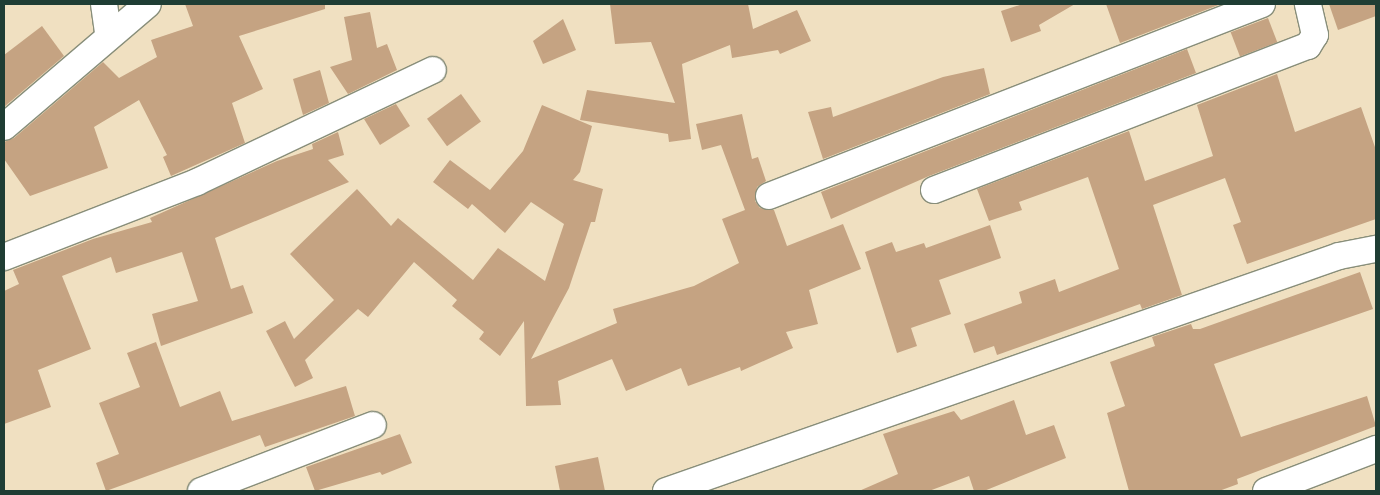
<!DOCTYPE html>
<style>
body{margin:0}
#map{position:relative;width:1380px;height:495px;overflow:hidden;background:#f0e0c1;font-family:"Gochi Hand",sans-serif}
div>[style]{position:absolute}
.building>*{inset:0;background:#c5a382;transform-origin:0 0}
.roads{filter:drop-shadow(1px 0 #888e7a) drop-shadow(-1px 0 #888e7a) drop-shadow(0 1px #888e7a) drop-shadow(0 -1px #888e7a)}
.minor>*{height:26px;margin:-13px;padding:0 13px;transform-origin:13px;border-radius:13px;background:#fff}
span{translate:-50% -50%;white-space:nowrap;text-align:center;line-height:1.15;-webkit-text-stroke:5px #fbf7ec;paint-order:stroke}
.frame{position:absolute;inset:0;border:5px solid #1f3d34;pointer-events:none}
</style>
<div id="map">
<div class="building">
<div style="clip-path:polygon(185px 4px,325px 4px,325px 9px,239px 36px,263px 89px,232px 103px,245px 143px,171px 176px,163px 157px,167px 155px,139px 100px,94px 127px,108px 168px,30px 196px,4px 159px,4px 142px,14px 138px,103px 62px,119px 78px,157px 57px,151px 40px,193px 26px)"></div>
<div style="clip-path:polygon(610px 4px,748px 4px,753px 29px,797px 10px,811px 41px,780px 54px,778px 50px,732px 58px,730px 45px,682px 64px,691px 139px,669px 142px,668px 134px,580px 120px,587px 90px,675px 103px,651px 42px,615px 44px)"></div>
<div style="clip-path:polygon(1023px 4px,1075px 4px,1039px 25px,1041px 31px,1011px 42px,1001px 11px)"></div>
<div style="clip-path:polygon(1106px 4px,1221px 4px,1120px 43px)"></div>
<div style="clip-path:polygon(1329px 4px,1376px 4px,1376px 16px,1338px 30px)"></div>
<div style="clip-path:polygon(370px 12px,377px 48px,387px 44px,397px 70px,348px 94px,330px 67px,352px 60px,344px 17px)"></div>
<div style="left:1268px;top:18px;width:26px;height:40px;rotate:69deg"></div>
<div style="clip-path:polygon(563px 19px,576px 50px,543px 64px,533px 41px)"></div>
<div style="clip-path:polygon(42px 26px,64px 56px,4px 107px,4px 55px)"></div>
<div style="clip-path:polygon(1187px 49px,1196px 73px,929px 176px,831px 219px,821px 192px)"></div>
<div style="clip-path:polygon(984px 68px,990px 94px,823px 159px,808px 112px,831px 107px,833px 117px,943px 77px)"></div>
<div style="clip-path:polygon(320px 70px,329px 103px,303px 115px,293px 79px)"></div>
<div style="clip-path:polygon(1277px 74px,1295px 132px,1361px 107px,1376px 150px,1376px 219px,1247px 264px,1233px 225px,1241px 222px,1225px 178px,1153px 205px,1182px 295px,1142px 309px,1140px 304px,997px 355px,994px 346px,974px 353px,964px 324px,1022px 303px,1019px 292px,1055px 279px,1059px 292px,1119px 269px,1088px 177px,1019px 202px,1022px 210px,989px 221px,977px 189px,1129px 131px,1145px 181px,1213px 156px,1197px 105px)"></div>
<div style="left:461px;top:94px;width:34px;height:42px;rotate:54deg"></div>
<div style="clip-path:polygon(396px 104px,410px 126px,380px 145px,364px 119px)"></div>
<div style="clip-path:polygon(542px 105px,592px 126px,580px 172px,573px 180px,603px 189px,595px 222px,591px 222px,569px 288px,531px 359px,617px 323px,613px 309px,694px 286px,739px 263px,722px 219px,745px 210px,721px 145px,702px 150px,696px 124px,742px 114px,752px 159px,758px 157px,766px 181px,757px 187px,755px 201px,760px 208px,774px 210px,787px 246px,843px 224px,861px 269px,809px 290px,818px 324px,786px 332px,793px 348px,741px 371px,740px 367px,688px 386px,681px 368px,626px 391px,612px 359px,558px 381px,561px 405px,526px 406px,524px 321px,500px 356px,479px 339px,484px 332px,452px 306px,457px 300px,414px 262px,368px 317px,358px 309px,305px 360px,313px 378px,295px 387px,266px 331px,285px 321px,294px 339px,334px 300px,290px 254px,357px 189px,391px 226px,398px 218px,473px 280px,498px 248px,545px 281px,564px 224px,531px 202px,505px 233px,472px 204px,468px 209px,433px 182px,450px 160px,490px 190px,523px 151px)"></div>
<div style="clip-path:polygon(338px 132px,344px 155px,328px 160px,349px 182px,215px 238px,231px 289px,243px 285px,253px 313px,161px 346px,152px 314px,198px 301px,182px 252px,116px 273px,111px 257px,62px 276px,91px 349px,38px 370px,51px 407px,4px 424px,4px 291px,19px 284px,13px 270px,93px 239px,152px 222px,150px 218px,277px 161px,313px 149px,312px 144px)"></div>
<div style="clip-path:polygon(990px 225px,1001px 258px,939px 280px,951px 314px,911px 328px,917px 346px,897px 353px,865px 252px,892px 242px,896px 252px,924px 243px,926px 248px)"></div>
<div style="clip-path:polygon(1360px 272px,1373px 309px,1214px 364px,1241px 437px,1367px 396px,1376px 426px,1237px 479px,1238px 484px,1219px 491px,1129px 491px,1107px 413px,1125px 406px,1110px 362px,1155px 346px,1152px 337px,1191px 324px,1193px 329px,1200px 329px)"></div>
<div style="clip-path:polygon(156px 342px,180px 407px,220px 391px,232px 421px,346px 386px,355px 416px,265px 447px,260px 435px,106px 491px,96px 463px,119px 454px,99px 403px,140px 387px,127px 353px)"></div>
<div style="clip-path:polygon(1014px 400px,1026px 435px,1054px 425px,1066px 458px,984px 491px,974px 491px,969px 476px,929px 491px,859px 491px,898px 474px,883px 434px,954px 411px,961px 420px)"></div>
<div style="clip-path:polygon(400px 434px,412px 463px,382px 475px,380px 472px,315px 491px,306px 467px)"></div>
<div style="clip-path:polygon(598px 457px,605px 491px,560px 491px,555px 466px)"></div>
</div>
<div class="roads">
<div class="minor">
<div style="left:104px;top:4px;width:30px;rotate:82deg"></div>
<div style="left:4px;top:127px;width:189px;rotate:-40.5deg"></div>
<div style="left:934px;top:190px;width:401px;rotate:-21.1deg"></div>
<div style="left:1308px;top:46px;width:13px;rotate:-58deg"></div>
<div style="left:1315px;top:35px;width:32px;rotate:-103deg"></div>
<div style="left:769px;top:196px;width:529px;rotate:-21.28deg"></div>
<div style="left:4px;top:257px;width:207px;rotate:-21.2deg"></div>
<div style="left:197px;top:182px;width:261px;rotate:-25.4deg"></div>
<div style="left:201px;top:491px;width:184px;rotate:-21deg"></div>
<div style="left:666px;top:491px;width:713px;rotate:-19.25deg"></div>
<div style="left:1339px;top:256px;width:38px;rotate:-11deg"></div>
<div style="left:1266px;top:491px;width:118px;rotate:-20.9deg"></div>
</div>
</div>
<div class="frame"></div>
</div>
